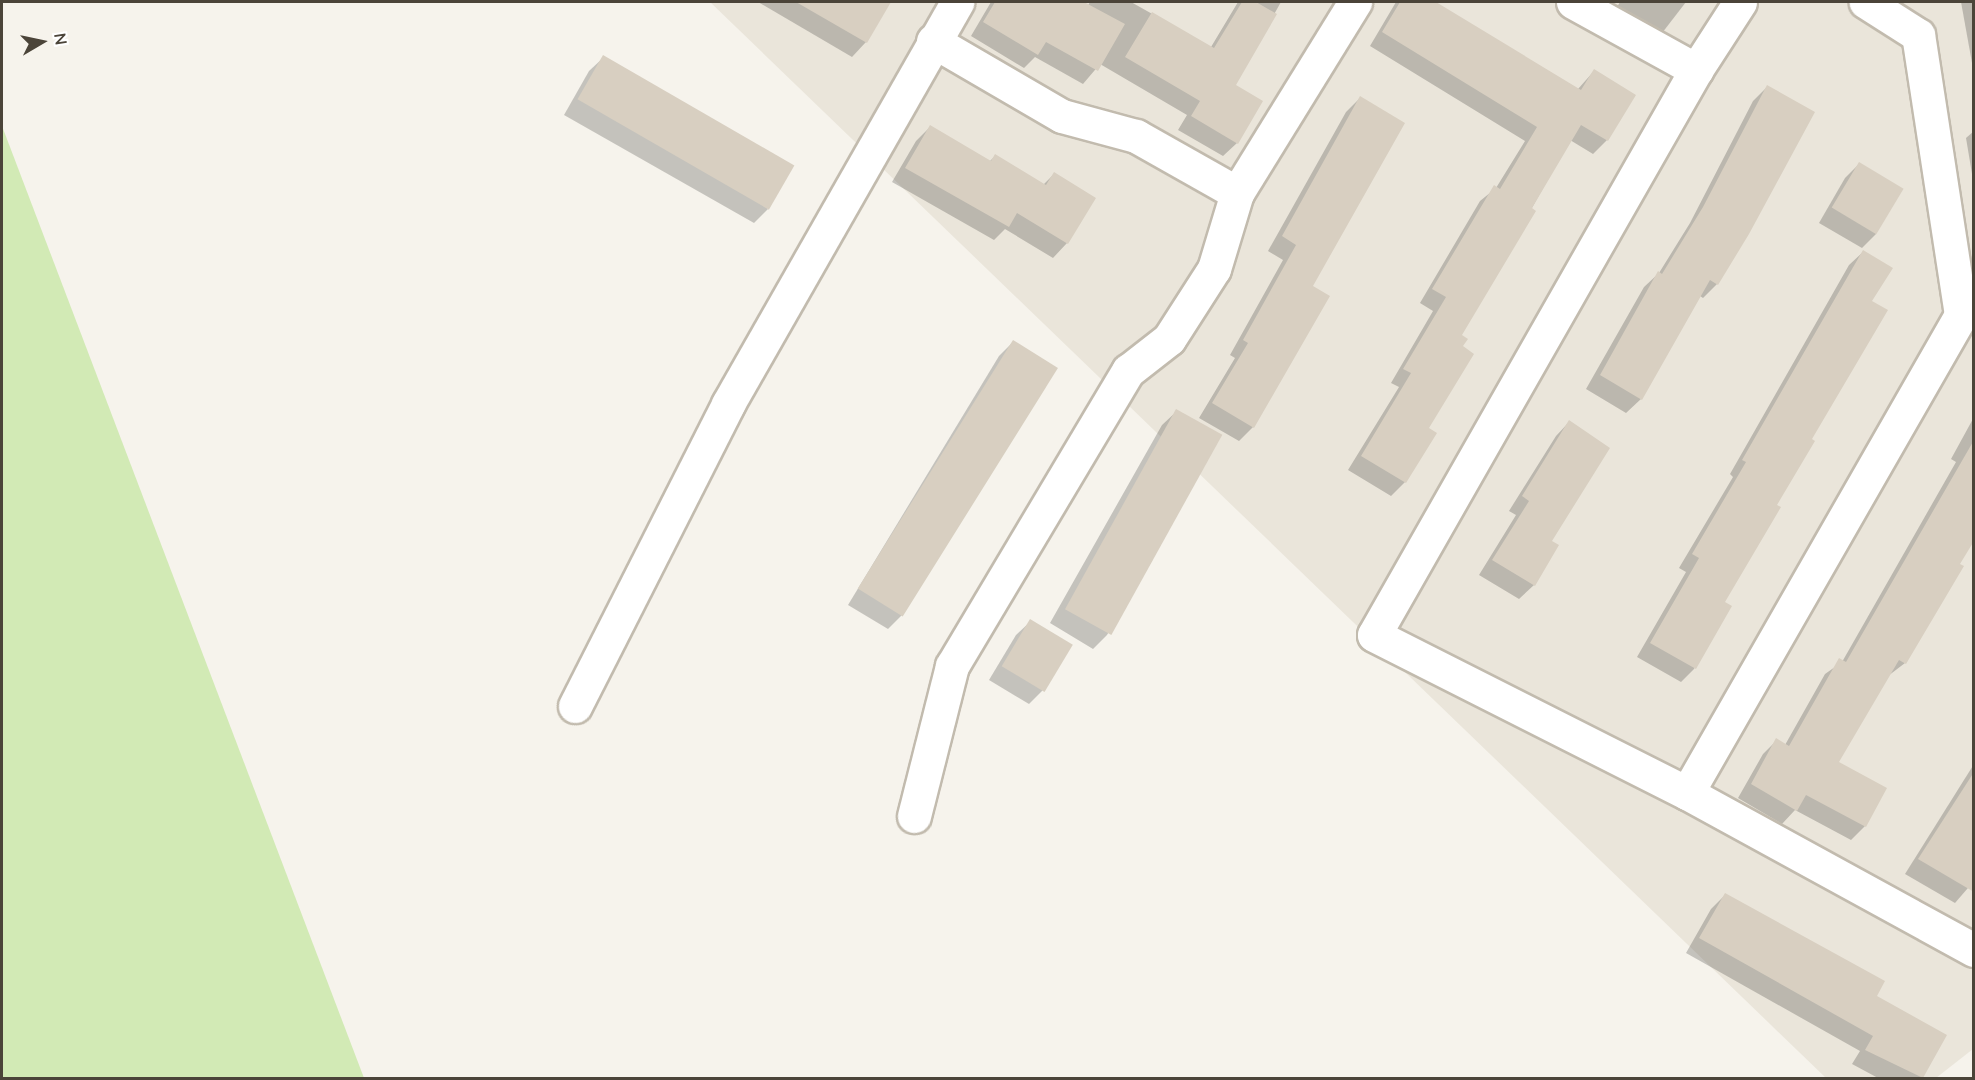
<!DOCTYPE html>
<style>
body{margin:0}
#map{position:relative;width:1975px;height:1080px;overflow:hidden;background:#f6f3ec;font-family:"Nunito Sans",sans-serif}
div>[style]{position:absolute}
.residential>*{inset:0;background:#eae5da}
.green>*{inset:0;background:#d2eab5}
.shadow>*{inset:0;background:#0003}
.building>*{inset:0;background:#d8cfc1;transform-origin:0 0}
.roads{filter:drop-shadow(2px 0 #c2bbae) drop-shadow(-2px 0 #c2bbae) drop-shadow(0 2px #c2bbae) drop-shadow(0 -2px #c2bbae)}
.street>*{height:33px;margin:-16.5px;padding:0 16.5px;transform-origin:16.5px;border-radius:16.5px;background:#fff}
span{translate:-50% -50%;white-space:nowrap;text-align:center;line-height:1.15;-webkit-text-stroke:6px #fff;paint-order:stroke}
.frame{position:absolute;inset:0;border:3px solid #4b4439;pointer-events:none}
.north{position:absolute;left:12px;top:12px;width:60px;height:60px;-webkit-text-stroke:4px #fff;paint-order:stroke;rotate:81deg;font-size:16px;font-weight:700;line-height:24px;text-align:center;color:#4b4439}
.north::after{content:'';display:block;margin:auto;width:21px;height:27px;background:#4b4439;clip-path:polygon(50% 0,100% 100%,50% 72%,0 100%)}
</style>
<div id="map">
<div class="residential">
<div style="clip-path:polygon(710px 2px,1973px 2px,1973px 1049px,1936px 1078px,1826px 1078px)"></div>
</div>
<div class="green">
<div style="clip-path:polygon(2px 126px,364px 1078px,2px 1078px)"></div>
</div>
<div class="shadow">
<div style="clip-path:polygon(758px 2px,890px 2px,866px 42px,852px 57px)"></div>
<div style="clip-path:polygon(991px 2px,1049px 2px,1080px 19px,1090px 2px,1131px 2px,1211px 47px,1238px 2px,1281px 2px,1234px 85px,1237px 143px,1223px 156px,1178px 130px,1187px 115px,1100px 64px,1083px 84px,1035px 57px,1024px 68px,971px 36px)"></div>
<div style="clip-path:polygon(1396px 2px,1433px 2px,1578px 89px,1594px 71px,1634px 95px,1607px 140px,1593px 154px,1570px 140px,1460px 336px,1405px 482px,1391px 496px,1348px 470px,1399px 387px,1391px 383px,1433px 311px,1420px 303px,1480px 201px,1496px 188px,1525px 141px,1370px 46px)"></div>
<div style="clip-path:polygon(1620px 2px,1686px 2px,1659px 37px,1614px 12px)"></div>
<div style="clip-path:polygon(1961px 2px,1974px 2px,1974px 74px)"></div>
<div style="clip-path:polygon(604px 57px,768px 209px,754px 223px,564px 115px,589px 71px)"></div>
<div style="clip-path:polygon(1767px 87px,1717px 284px,1703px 298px,1700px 296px,1641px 399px,1626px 413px,1586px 389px,1644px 287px,1659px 273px,1690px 223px,1753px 101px)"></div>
<div style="clip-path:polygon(1360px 98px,1311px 286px,1328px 296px,1253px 427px,1239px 441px,1199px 418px,1235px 358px,1230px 355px,1283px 260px,1268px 251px,1346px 112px)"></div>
<div style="clip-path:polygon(930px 127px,989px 162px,995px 156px,1043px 185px,1054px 174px,1094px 198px,1067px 243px,1053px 258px,1005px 229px,994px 240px,892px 182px,916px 141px)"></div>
<div style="clip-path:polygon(1974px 131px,1974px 180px,1973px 180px,1966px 138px)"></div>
<div style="clip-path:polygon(1859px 164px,1876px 234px,1862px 248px,1819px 223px,1845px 178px)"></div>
<div style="clip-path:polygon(1863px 252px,1870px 302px,1810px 440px,1723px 603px,1730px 607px,1694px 669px,1681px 682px,1637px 657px,1686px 572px,1679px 568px,1733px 477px,1730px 474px,1849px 265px)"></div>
<div style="clip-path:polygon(1013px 342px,902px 615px,888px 629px,848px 605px,999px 356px)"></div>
<div style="clip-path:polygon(1177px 411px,1149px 556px,1153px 559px,1107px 635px,1093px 649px,1050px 623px,1162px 425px)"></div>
<div style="clip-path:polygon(1974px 417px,1974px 536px,1958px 565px,1962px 567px,1905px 663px,1888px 676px,1837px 763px,1865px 826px,1851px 840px,1795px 810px,1782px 824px,1738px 798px,1763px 754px,1777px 740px,1785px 745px,1825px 674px,1842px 662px,1956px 462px,1951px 459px)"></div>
<div style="clip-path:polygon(1570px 421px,1550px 541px,1534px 585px,1519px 599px,1479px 575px,1516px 515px,1509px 511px,1556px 436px)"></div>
<div style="clip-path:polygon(1031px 621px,1043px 690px,1029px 704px,989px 680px,1016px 635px)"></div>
<div style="clip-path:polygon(1974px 764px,1974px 881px,1955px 903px,1905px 874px)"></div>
<div style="clip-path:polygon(1725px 895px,1875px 996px,1945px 1036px,1921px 1078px,1878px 1078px,1852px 1064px,1860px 1051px,1686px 953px,1711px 909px)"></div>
</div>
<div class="building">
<div style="clip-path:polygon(796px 2px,891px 2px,867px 43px)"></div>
<div style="clip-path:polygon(995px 2px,1084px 2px,1125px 24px,1098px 71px,1046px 42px,1038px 55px,983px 22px)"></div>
<div style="clip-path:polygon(1242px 2px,1256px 2px,1277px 14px,1236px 85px,1263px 101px,1238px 144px,1191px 116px,1200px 101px,1125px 57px,1152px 12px,1214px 48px)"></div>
<div style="clip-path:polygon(1400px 2px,1436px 2px,1581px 90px,1594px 69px,1636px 95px,1608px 141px,1581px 125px,1532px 208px,1536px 211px,1462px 335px,1468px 339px,1463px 346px,1474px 354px,1429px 428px,1437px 433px,1406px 483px,1361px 456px,1411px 373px,1403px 369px,1446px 297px,1432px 289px,1494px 185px,1500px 189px,1537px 127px,1382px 32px)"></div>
<div style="left:603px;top:55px;width:221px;height:51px;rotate:30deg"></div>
<div style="clip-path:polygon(1767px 85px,1815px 112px,1749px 234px,1718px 285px,1710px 280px,1642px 400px,1600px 375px,1658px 271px,1662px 274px,1703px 207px)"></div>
<div style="clip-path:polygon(1360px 96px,1405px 123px,1313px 286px,1330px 296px,1254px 428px,1212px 403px,1248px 343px,1243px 340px,1296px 245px,1282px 236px)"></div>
<div style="clip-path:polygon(930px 125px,991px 161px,995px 154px,1046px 185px,1054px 172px,1096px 198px,1068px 244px,1017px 213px,1009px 227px,905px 168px)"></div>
<div style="left:1859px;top:162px;width:52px;height:53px;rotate:31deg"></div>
<div style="clip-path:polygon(1863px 250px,1893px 268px,1872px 301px,1888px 310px,1812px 439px,1815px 441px,1777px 505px,1781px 507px,1725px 602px,1732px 606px,1696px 669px,1650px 643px,1699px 558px,1692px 554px,1746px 462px,1742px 460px)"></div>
<div style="left:1013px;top:340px;width:53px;height:293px;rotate:32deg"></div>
<div style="left:1176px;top:409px;width:53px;height:229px;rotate:29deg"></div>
<div style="clip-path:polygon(1569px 420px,1610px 448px,1552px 541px,1559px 545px,1535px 586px,1492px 560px,1529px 501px,1522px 496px)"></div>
<div style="clip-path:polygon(1974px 440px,1974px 541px,1960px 564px,1964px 566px,1906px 664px,1899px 660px,1839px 762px,1887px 788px,1866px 827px,1806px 795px,1797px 811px,1751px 784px,1776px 738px,1789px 746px,1839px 658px,1846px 662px)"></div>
<div style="left:1030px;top:619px;width:50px;height:55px;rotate:31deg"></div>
<div style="clip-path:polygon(1974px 772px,1974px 892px,1918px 859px)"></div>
<div style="clip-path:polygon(1725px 893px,1885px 981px,1877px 996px,1947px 1035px,1923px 1078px,1865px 1050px,1873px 1036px,1699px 938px)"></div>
</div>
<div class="roads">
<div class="street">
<div style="left:1573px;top:2px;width:141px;rotate:28.9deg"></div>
<div style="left:1740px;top:2px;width:81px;rotate:122.9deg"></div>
<div style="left:1696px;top:70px;width:650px;rotate:119.68deg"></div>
<div style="left:1374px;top:635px;width:351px;rotate:26.8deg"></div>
<div style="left:1687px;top:793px;width:327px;rotate:28.7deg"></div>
<div style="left:933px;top:41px;width:149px;rotate:30.2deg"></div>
<div style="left:1062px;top:116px;width:77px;rotate:15.1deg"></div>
<div style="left:1136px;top:136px;width:116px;rotate:29.4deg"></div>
<div style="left:575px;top:706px;width:339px;rotate:-63.1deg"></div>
<div style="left:728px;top:404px;width:463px;rotate:-60.3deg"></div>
<div style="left:1687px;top:793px;width:551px;rotate:-60.18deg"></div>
<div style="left:1961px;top:315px;width:283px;rotate:-98.7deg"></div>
<div style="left:1918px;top:35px;width:62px;rotate:-147.6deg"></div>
<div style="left:914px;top:816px;width:155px;rotate:-75.8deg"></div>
<div style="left:952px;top:666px;width:344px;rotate:-59.2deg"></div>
<div style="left:1128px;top:371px;width:52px;rotate:-38deg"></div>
<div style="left:1169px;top:339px;width:83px;rotate:-57.3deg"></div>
<div style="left:1214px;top:269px;width:79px;rotate:-73.2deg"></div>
<div style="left:1237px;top:193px;width:225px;rotate:-58.3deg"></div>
</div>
</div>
<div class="frame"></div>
<div class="north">N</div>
</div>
